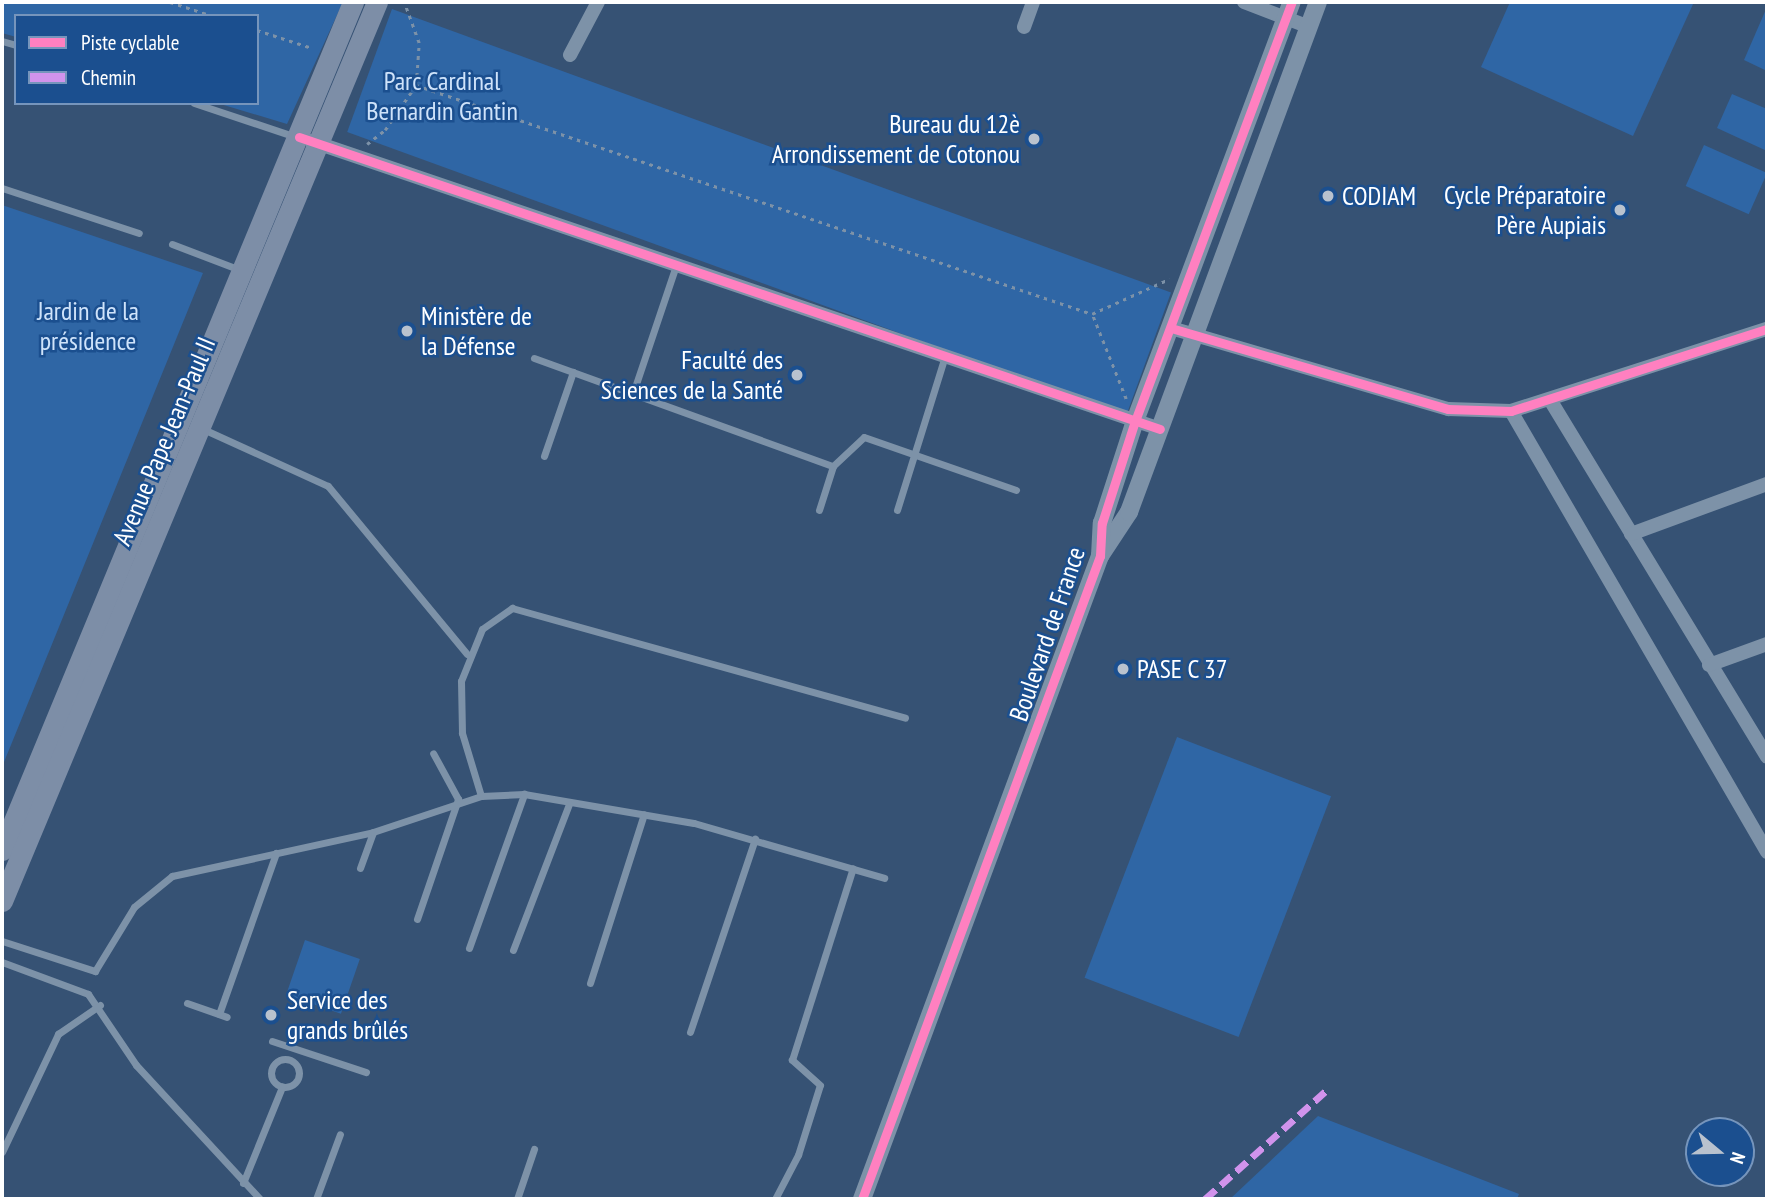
<!DOCTYPE html>
<meta charset="utf-8">
<style>
body{margin:0}
#map{position:relative;width:1769px;height:1201px;overflow:hidden;background:#365274;font-family:"PT Sans Narrow",sans-serif}
div>[style]{position:absolute}
.green>*{inset:0;background:#2f66a5;transform-origin:0 0}
.path>*{height:2.5px;margin-top:-1.25px;transform-origin:0;background:repeating-linear-gradient(90deg,#7d92a8 0 3.5px,transparent 0 8.5px)}
.service>*{height:7px;margin:-3.5px;padding:0 3.5px;transform-origin:3.5px;border-radius:3.5px;background:#7d92a8}
.service>.ring{margin:-3.5px;padding:0;box-sizing:content-box;background:none;border:7px solid #7d92a8;border-radius:50%}
.minor>*{height:14px;margin:-7px;padding:0 7px;transform-origin:7px;border-radius:7px;background:#7d92a8}
.tertiary>*{height:18px;margin:-9px;padding:0 9px;transform-origin:9px;border-radius:9px;background:#7d92a8}
.primary>*{height:21px;margin:-10.5px;padding:0 10.5px;transform-origin:10.5px;border-radius:10.5px;background:#7d8ea7}
.quiet>*{height:7px;margin-top:-3.5px;transform-origin:0;background:repeating-linear-gradient(90deg,#d193ec 0 14px,transparent 0 21px)}
.cycleway>*{height:9px;margin:-4.5px;padding:0 4.5px;transform-origin:4.5px;border-radius:4.5px;background:#ff80c0}
.dots>*{width:19px;height:19px;translate:-50% -50%;box-sizing:border-box;border:4px solid #1b4f8f;border-radius:50%}
span{translate:-50% -50%;white-space:nowrap;text-align:center;line-height:1.15;-webkit-text-stroke:5px #1b4f8f;paint-order:stroke}
.park-label{font-size:26px;color:#cfe3fa}
.poi-label{font-size:26px;color:#fff}
.right{translate:-100% -50%;text-align:right}
.left{translate:0 -50%;text-align:left}
.street-label{font-size:26px;color:#fff}
.frame{position:absolute;inset:0;border:4px solid #fff;pointer-events:none}
.legend{position:absolute;left:14px;top:14px;width:245px;height:91px;box-sizing:border-box;background:#1b4f8f;border:2px solid #7695bc;margin:0;padding:9px 12px;list-style:none;font-size:21px;color:#fff}
.legend li{display:flex;align-items:center;gap:14px;height:35px}
.legend b{width:35px;border:2px solid #7695bc}
.north{position:absolute;left:1685px;top:1117px;width:70px;height:70px;box-sizing:border-box;background:#1b4f8f;border:2px solid #7695bc;border-radius:50%;rotate:109deg;font-size:19px;font-weight:700;line-height:28px;text-align:center;color:#fff}
.north::after{content:'';display:block;margin:auto;width:24px;height:32px;background:#b9c2ce;clip-path:polygon(50% 0,100% 100%,50% 72%,0 100%)}
</style>
<div id="map">
<div class="green">
<div style="clip-path:polygon(2px 2px,343px 2px,287px 124px,217px 103px,257px 103px,257px 16px,16px 16px,16px 37px,2px 33px)"></div>
<div style="clip-path:polygon(1510px 2px,1694px 2px,1633px 136px,1481px 67px)"></div>
<div style="clip-path:polygon(1767px 7px,1767px 71px,1744px 60px)"></div>
<div style="left:392px;top:9px;width:829px;height:131px;rotate:20deg"></div>
<div style="clip-path:polygon(1732px 94px,1767px 109px,1767px 151px,1717px 128px)"></div>
<div style="left:1704px;top:145px;width:69px;height:45px;rotate:24deg"></div>
<div style="clip-path:polygon(2px 205px,203px 273px,2px 767px)"></div>
<div style="left:1177px;top:737px;width:165px;height:258px;rotate:21deg"></div>
<div style="left:305px;top:940px;width:58px;height:58px;rotate:19deg"></div>
<div style="clip-path:polygon(1318px 1116px,1519px 1194px,1517px 1199px,1230px 1199px)"></div>
</div>
<div class="path">
<div style="left:170px;top:2px;width:45px;rotate:18deg"></div>
<div style="left:257px;top:30px;width:58px;rotate:18.1deg"></div>
<div style="left:416px;top:85px;width:714px;rotate:18.71deg"></div>
<div style="left:367px;top:144px;width:23px;rotate:-38deg"></div>
<div style="left:385px;top:130px;width:55px;rotate:-55.4deg"></div>
<div style="left:416px;top:85px;width:42px;rotate:-85.9deg"></div>
<div style="left:419px;top:43px;width:44px;rotate:-110.1deg"></div>
<div style="left:1126px;top:399px;width:92px;rotate:-111.8deg"></div>
<div style="left:1092px;top:314px;width:85px;rotate:-24.4deg"></div>
</div>
<div class="service">
<div style="left:2px;top:41px;width:15px;rotate:16deg"></div>
<div style="left:194px;top:103px;width:104px;rotate:18.4deg"></div>
<div style="left:2px;top:188px;width:144px;rotate:18.2deg"></div>
<div style="left:172px;top:244px;width:73px;rotate:20.9deg"></div>
<div style="left:534px;top:358px;width:318px;rotate:19.9deg"></div>
<div style="left:633px;top:393px;width:135px;rotate:-71.4deg"></div>
<div style="left:203px;top:429px;width:137px;rotate:24.5deg"></div>
<div style="left:328px;top:486px;width:218px;rotate:50.4deg"></div>
<div style="left:544px;top:456px;width:89px;rotate:-71deg"></div>
<div style="left:819px;top:510px;width:46px;rotate:-72.3deg"></div>
<div style="left:833px;top:466px;width:42px;rotate:-43.1deg"></div>
<div style="left:864px;top:437px;width:161px;rotate:19.2deg"></div>
<div style="left:897px;top:510px;width:161px;rotate:-72.7deg"></div>
<div style="left:481px;top:796px;width:66px;rotate:-106.8deg"></div>
<div style="left:462px;top:733px;width:52px;rotate:-91.1deg"></div>
<div style="left:461px;top:681px;width:56px;rotate:-68deg"></div>
<div style="left:482px;top:629px;width:37px;rotate:-35deg"></div>
<div style="left:512px;top:608px;width:408px;rotate:15.6deg"></div>
<div style="left:360px;top:868px;width:38px;rotate:-70deg"></div>
<div style="left:417px;top:919px;width:127px;rotate:-71.1deg"></div>
<div style="left:458px;top:799px;width:52px;rotate:-118.5deg"></div>
<div style="left:2px;top:941px;width:98px;rotate:17.9deg"></div>
<div style="left:95px;top:971px;width:75px;rotate:-58.6deg"></div>
<div style="left:134px;top:907px;width:49px;rotate:-39.2deg"></div>
<div style="left:172px;top:876px;width:206px;rotate:-12.3deg"></div>
<div style="left:373px;top:832px;width:114px;rotate:-18.4deg"></div>
<div style="left:481px;top:796px;width:43px;rotate:-2.7deg"></div>
<div style="left:524px;top:794px;width:172px;rotate:9.7deg"></div>
<div style="left:694px;top:823px;width:198px;rotate:16.1deg"></div>
<div style="left:469px;top:948px;width:164px;rotate:-70.3deg"></div>
<div style="left:513px;top:950px;width:156px;rotate:-69deg"></div>
<div style="left:2px;top:962px;width:92px;rotate:20.4deg"></div>
<div style="left:88px;top:994px;width:86px;rotate:55.9deg"></div>
<div style="left:136px;top:1065px;width:183px;rotate:47.2deg"></div>
<div style="left:590px;top:983px;width:177px;rotate:-72.3deg"></div>
<div style="left:187px;top:1003px;width:42px;rotate:19.3deg"></div>
<div style="left:219px;top:1014px;width:171px;rotate:-70.5deg"></div>
<div style="left:690px;top:1032px;width:204px;rotate:-71.4deg"></div>
<div style="left:272px;top:1041px;width:99px;rotate:18.3deg"></div>
<div class="ring" style="left:271px;top:1059px;width:21px;height:21px"></div>
<div style="left:2px;top:1152px;width:131px;rotate:-64.6deg"></div>
<div style="left:58px;top:1034px;width:51px;rotate:-34.6deg"></div>
<div style="left:243px;top:1183px;width:104px;rotate:-67.9deg"></div>
<div style="left:316px;top:1199px;width:69px;rotate:-69.7deg"></div>
<div style="left:517px;top:1199px;width:53px;rotate:-71.2deg"></div>
<div style="left:775px;top:1199px;width:50px;rotate:-62.4deg"></div>
<div style="left:798px;top:1155px;width:73px;rotate:-72.6deg"></div>
<div style="left:820px;top:1085px;width:38px;rotate:-138deg"></div>
<div style="left:792px;top:1060px;width:201px;rotate:-72.4deg"></div>
</div>
<div class="minor">
<div style="left:1244px;top:2px;width:70px;rotate:21deg"></div>
<div style="left:1024px;top:27px;width:27px;rotate:-70deg"></div>
<div style="left:570px;top:55px;width:60px;rotate:-62.2deg"></div>
<div style="left:311px;top:141px;width:897px;rotate:18.74deg"></div>
<div style="left:1171px;top:328px;width:289px;rotate:16.3deg"></div>
<div style="left:1448px;top:409px;width:63px;rotate:1.8deg"></div>
<div style="left:1511px;top:411px;width:269px;rotate:-17.8deg"></div>
<div style="left:1552px;top:403px;width:414px;rotate:58.7deg"></div>
<div style="left:1511px;top:411px;width:510px;rotate:59.86deg"></div>
<div style="left:1631px;top:534px;width:145px;rotate:-20.2deg"></div>
<div style="left:1709px;top:665px;width:62px;rotate:-19.9deg"></div>
</div>
<div class="tertiary">
<div style="left:1100px;top:556px;width:53px;rotate:-56.6deg"></div>
<div style="left:1129px;top:512px;width:544px;rotate:-69.67deg"></div>
<div style="left:862px;top:1199px;width:686px;rotate:-69.69deg"></div>
<div style="left:1100px;top:556px;width:33px;rotate:-87deg"></div>
<div style="left:1102px;top:523px;width:107px;rotate:-72.1deg"></div>
<div style="left:1135px;top:421px;width:447px;rotate:-69.5deg"></div>
</div>
<div class="primary">
<div style="left:2px;top:850px;width:918px;rotate:-67.51deg"></div>
<div style="left:2px;top:901px;width:974px;rotate:-67.36deg"></div>
</div>
<div class="quiet">
<div style="left:1205px;top:1199px;width:164px;rotate:-41.8deg"></div>
</div>
<div class="cycleway">
<div style="left:299px;top:137px;width:909px;rotate:18.73deg"></div>
<div style="left:1171px;top:328px;width:289px;rotate:16.3deg"></div>
<div style="left:1448px;top:409px;width:63px;rotate:1.8deg"></div>
<div style="left:1511px;top:411px;width:269px;rotate:-17.8deg"></div>
<div style="left:862px;top:1199px;width:686px;rotate:-69.69deg"></div>
<div style="left:1100px;top:556px;width:33px;rotate:-87deg"></div>
<div style="left:1102px;top:523px;width:107px;rotate:-72.1deg"></div>
<div style="left:1135px;top:421px;width:447px;rotate:-69.5deg"></div>
</div>
<div class="dots">
<div style="left:1034px;top:139px;background:#b9c2ce"></div>
<div style="left:1328px;top:196px;background:#b9c2ce"></div>
<div style="left:1620px;top:210px;background:#b9c2ce"></div>
<div style="left:407px;top:331px;background:#b9c2ce"></div>
<div style="left:797px;top:375px;background:#b9c2ce"></div>
<div style="left:1123px;top:669px;background:#b9c2ce"></div>
<div style="left:271px;top:1015px;background:#b9c2ce"></div>
</div>
<div class="park-label">
<span style="left:442px;top:96px">Parc Cardinal<br>Bernardin Gantin</span>
<span style="left:88px;top:326px">Jardin de la<br>présidence</span>
</div>
<div class="poi-label">
<span class="right" style="left:1020px;top:139px">Bureau du 12è<br>Arrondissement de Cotonou</span>
<span class="right" style="left:1606px;top:210px">Cycle Préparatoire<br>Père Aupiais</span>
<span class="left" style="left:1342px;top:196px">CODIAM</span>
<span class="left" style="left:421px;top:331px">Ministère de<br>la Défense</span>
<span class="right" style="left:783px;top:375px">Faculté des<br>Sciences de la Santé</span>
<span class="left" style="left:1137px;top:669px">PASE C 37</span>
<span class="left" style="left:287px;top:1015px">Service des<br>grands brûlés</span>
</div>
<div class="street-label">
<span style="left:164px;top:441px;rotate:-67deg">Avenue Pape Jean-Paul II</span>
<span style="left:1047px;top:634px;rotate:-71deg">Boulevard de France</span>
</div>
<div class="frame"></div>
<ul class="legend">
<li><b style="height:9px;background:#ff80c0"></b>Piste cyclable</li>
<li><b style="height:9px;background:#d193ec"></b>Chemin</li>
</ul>
<div class="north">N</div>
</div>
